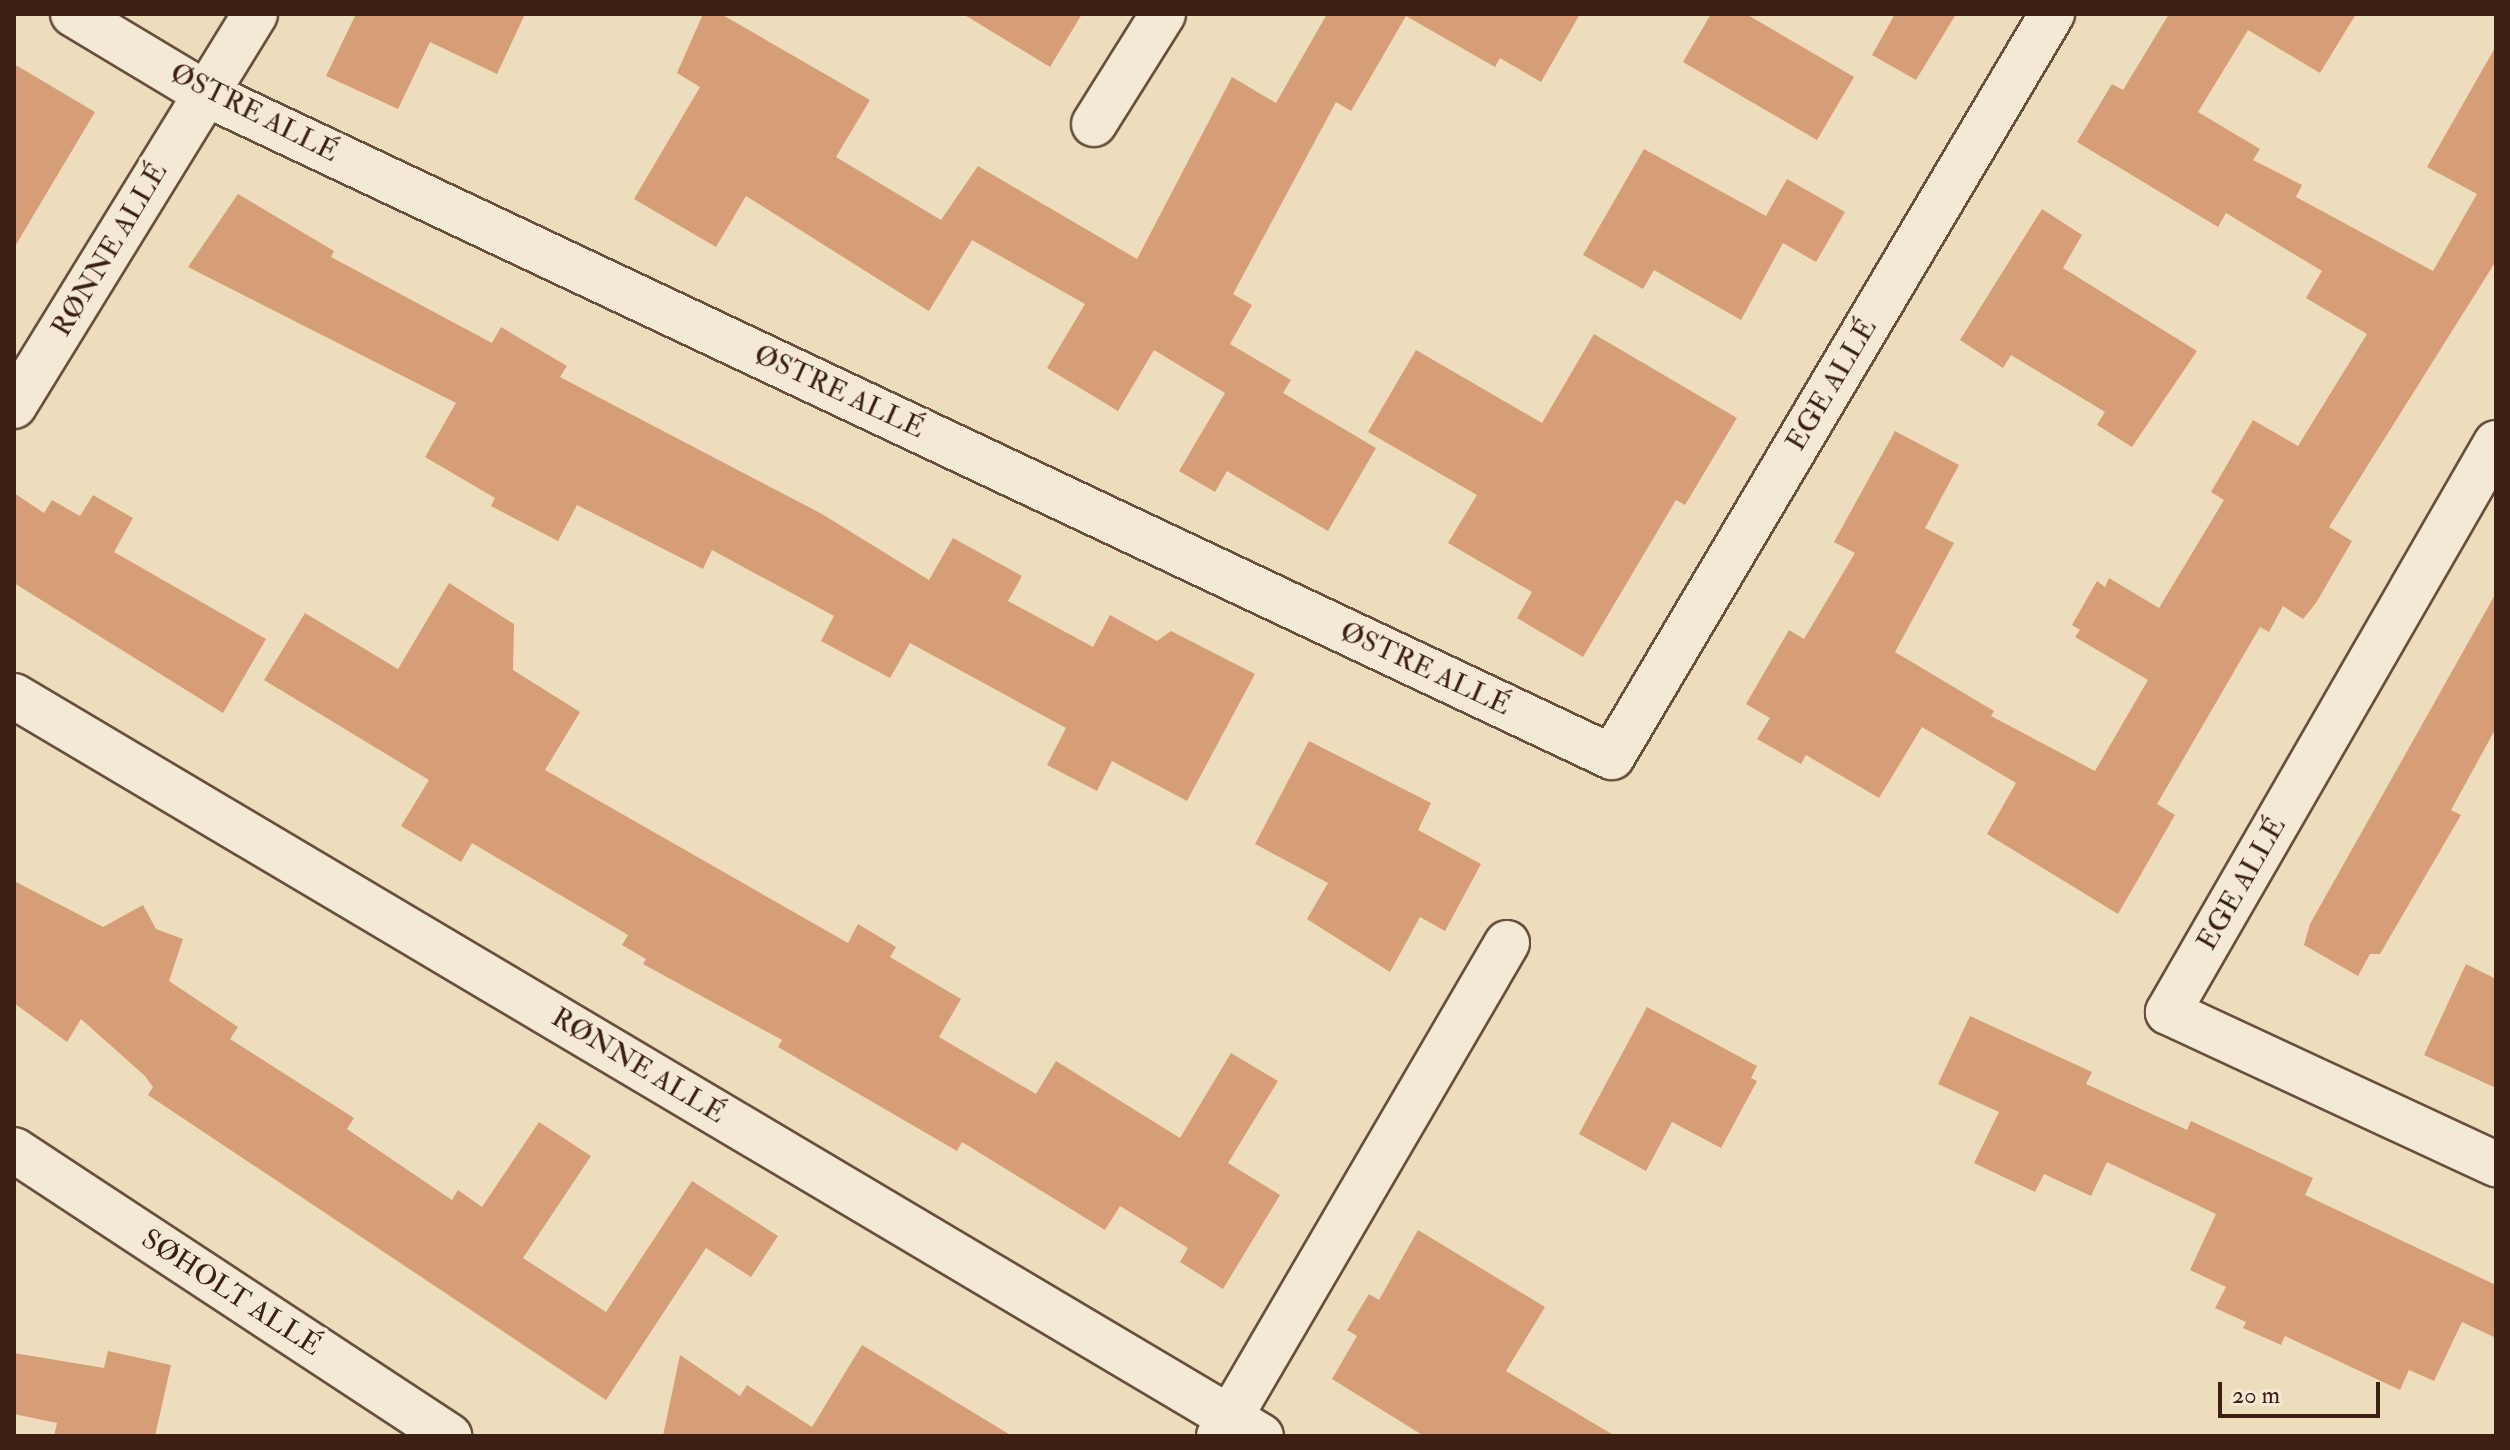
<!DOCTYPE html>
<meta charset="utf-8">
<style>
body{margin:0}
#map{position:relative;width:2510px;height:1450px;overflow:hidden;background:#eeddbd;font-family:"IM FELL Double Pica",serif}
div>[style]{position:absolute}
.building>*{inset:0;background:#d59e77}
.roads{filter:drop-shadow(2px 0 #694f3e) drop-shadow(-2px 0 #694f3e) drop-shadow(0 2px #694f3e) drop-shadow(0 -2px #694f3e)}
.minor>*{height:44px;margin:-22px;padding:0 22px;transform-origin:22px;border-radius:22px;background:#f4e9d4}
span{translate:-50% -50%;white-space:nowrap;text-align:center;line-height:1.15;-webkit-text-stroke:8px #f4e9d4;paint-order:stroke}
.street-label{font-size:28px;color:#3d2013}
.frame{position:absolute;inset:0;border:16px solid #3d2013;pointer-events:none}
.scale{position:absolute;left:2218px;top:1382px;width:162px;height:36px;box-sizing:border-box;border:4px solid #3d2013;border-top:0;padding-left:10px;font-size:24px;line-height:28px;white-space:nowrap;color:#3d2013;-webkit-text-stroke:6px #f4e9d4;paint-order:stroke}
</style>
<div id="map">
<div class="building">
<div style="clip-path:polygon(356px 14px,525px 14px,497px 74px,430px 42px,398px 109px,326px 76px)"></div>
<div style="clip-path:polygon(703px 14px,721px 14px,870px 100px,836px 157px,941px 220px,978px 166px,1137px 259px,1232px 77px,1276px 103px,1327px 14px,1580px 14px,1541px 82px,1500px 58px,1495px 67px,1406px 16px,1351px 111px,1336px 102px,1233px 294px,1252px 305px,1230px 344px,1291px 380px,1283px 393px,1376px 448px,1328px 531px,1227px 471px,1215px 492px,1179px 471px,1225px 393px,1154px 350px,1118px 411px,1047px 368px,1085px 304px,972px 240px,929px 311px,746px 196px,716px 247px,634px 199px,700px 87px,677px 73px)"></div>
<div style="clip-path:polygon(963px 14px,1082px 14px,1050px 67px)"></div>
<div style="clip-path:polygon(1711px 14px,1746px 14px,1854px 77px,1817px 140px,1683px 62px)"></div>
<div style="clip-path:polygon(1895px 14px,1956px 14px,1916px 80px,1872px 55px)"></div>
<div style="clip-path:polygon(2169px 14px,2356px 14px,2320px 73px,2248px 30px,2198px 112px,2260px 149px,2253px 160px,2302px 185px,2296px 197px,2433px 271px,2477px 194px,2427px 167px,2496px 46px,2496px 261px,2329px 527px,2352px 541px,2316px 603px,2303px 619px,2283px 606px,2269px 632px,2260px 627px,2157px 804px,2175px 815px,2118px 914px,1987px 834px,2016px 783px,1922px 727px,1879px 798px,1806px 755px,1801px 764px,1757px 739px,1770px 718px,1746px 704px,1789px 630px,1804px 639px,1855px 553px,1834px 542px,1895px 431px,1959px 465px,1925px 528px,1954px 543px,1895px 652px,1994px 711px,1991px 716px,2095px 771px,2148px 680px,2075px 637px,2080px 630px,2072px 625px,2097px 581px,2105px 587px,2109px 578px,2159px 608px,2224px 500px,2211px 492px,2253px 420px,2298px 446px,2367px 334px,2306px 298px,2322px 271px,2226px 213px,2218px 227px,2077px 142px,2112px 84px,2123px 90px)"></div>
<div style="clip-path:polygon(14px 64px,95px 112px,14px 248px)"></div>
<div style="clip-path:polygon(1644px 149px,1766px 216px,1787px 179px,1845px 212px,1816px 262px,1783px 243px,1741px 320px,1654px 270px,1643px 289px,1583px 255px)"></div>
<div style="clip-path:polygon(238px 194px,334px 251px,331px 257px,492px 343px,501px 327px,567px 366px,560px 377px,822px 514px,929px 580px,953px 538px,1022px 576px,1008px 601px,1093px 647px,1110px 615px,1157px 641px,1171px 631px,1255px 674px,1187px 801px,1112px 761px,1097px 791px,1047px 765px,1066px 728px,910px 643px,890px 678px,821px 641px,834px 616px,712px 550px,703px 569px,577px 505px,558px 541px,491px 506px,495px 498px,425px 457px,456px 403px,188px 267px)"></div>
<div style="clip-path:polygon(2042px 209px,2082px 235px,2063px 268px,2197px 351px,2132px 447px,2097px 425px,2105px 412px,2011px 355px,2003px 368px,1960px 340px)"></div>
<div style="clip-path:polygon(1594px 334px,1737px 418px,1685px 505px,1676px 500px,1583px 657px,1517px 618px,1532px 592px,1448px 543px,1477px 495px,1368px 432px,1416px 350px,1542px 423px)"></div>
<div style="clip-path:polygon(14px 493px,44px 513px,52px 500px,80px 516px,93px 495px,133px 518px,114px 552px,266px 639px,223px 713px,14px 583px)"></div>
<div style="clip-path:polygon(449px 583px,514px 624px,513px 670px,580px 712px,545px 770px,848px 943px,858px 924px,896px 947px,890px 957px,961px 999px,939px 1037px,1036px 1094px,1056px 1061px,1180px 1138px,1231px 1053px,1278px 1081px,1228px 1163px,1280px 1195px,1223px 1289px,1180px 1262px,1188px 1248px,1120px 1206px,1105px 1230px,962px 1142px,957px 1151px,778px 1047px,782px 1040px,643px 964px,646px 959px,622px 945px,628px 935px,472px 843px,461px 862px,401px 826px,429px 780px,264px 680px,305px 613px,398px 669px)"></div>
<div style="clip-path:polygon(2496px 593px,2496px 728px,2451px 810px,2461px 815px,2380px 954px,2370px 954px,2358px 976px,2304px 945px,2310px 924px)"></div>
<div style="clip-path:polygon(1309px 741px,1431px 803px,1418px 830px,1481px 864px,1445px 931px,1420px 917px,1390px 972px,1307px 919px,1328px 883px,1255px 844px)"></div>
<div style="clip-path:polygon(14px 881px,103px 927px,143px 905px,156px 929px,183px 939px,169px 981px,238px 1027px,230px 1039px,354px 1118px,347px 1129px,452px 1200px,458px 1190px,482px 1207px,539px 1122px,591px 1156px,523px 1258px,606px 1312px,692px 1181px,778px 1236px,751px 1277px,706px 1248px,606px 1400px,148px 1095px,153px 1087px,145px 1076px,81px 1019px,67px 1042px,14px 1003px)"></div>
<div style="clip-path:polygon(2466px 964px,2496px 979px,2496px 1088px,2424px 1055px)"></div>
<div style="clip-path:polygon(1647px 1007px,1757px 1066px,1751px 1078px,1757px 1081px,1721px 1148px,1672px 1122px,1646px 1171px,1579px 1134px)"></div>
<div style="clip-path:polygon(1970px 1016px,2092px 1072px,2086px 1084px,2187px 1130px,2191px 1121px,2313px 1178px,2305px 1195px,2496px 1285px,2496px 1338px,2462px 1322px,2434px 1381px,2409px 1370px,2400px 1390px,2285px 1336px,2281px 1345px,2243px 1328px,2246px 1322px,2215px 1308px,2226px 1287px,2190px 1270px,2216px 1214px,2107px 1162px,2091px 1196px,2044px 1174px,2035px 1192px,1974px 1163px,1999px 1112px,1938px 1084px)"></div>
<div style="clip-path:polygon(1418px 1230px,1545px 1307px,1506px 1371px,1615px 1436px,1424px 1436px,1332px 1379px,1357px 1336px,1347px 1330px,1369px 1294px,1379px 1300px)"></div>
<div style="clip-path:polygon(862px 1345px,1012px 1436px,663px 1436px,680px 1355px,740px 1396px,747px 1385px,812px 1427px)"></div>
<div style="clip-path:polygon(108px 1351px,171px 1365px,155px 1436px,54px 1436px,57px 1423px,14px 1414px,14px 1353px,104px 1368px)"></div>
</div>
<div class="roads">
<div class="minor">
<div style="left:73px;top:14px;width:155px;rotate:31deg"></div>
<div style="left:206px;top:94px;width:1554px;rotate:25.25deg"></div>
<div style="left:1612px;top:757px;width:864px;rotate:-59.37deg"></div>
<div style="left:1094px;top:124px;width:130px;rotate:-57.9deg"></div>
<div style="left:14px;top:406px;width:460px;rotate:-58.4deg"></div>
<div style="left:2496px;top:443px;width:657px;rotate:119.96deg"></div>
<div style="left:2168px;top:1012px;width:362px;rotate:24.9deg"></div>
<div style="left:14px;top:696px;width:1450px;rotate:30.69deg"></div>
<div style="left:14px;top:1150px;width:521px;rotate:33.32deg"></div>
<div style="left:1219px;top:1436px;width:571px;rotate:-59.71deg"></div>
</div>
</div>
<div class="street-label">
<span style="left:254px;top:113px;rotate:27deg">ØSTRE ALLÉ</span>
<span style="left:110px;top:250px;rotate:-59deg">RØNNE ALLÉ</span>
<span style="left:1832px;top:385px;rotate:-59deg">EGE ALLÉ</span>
<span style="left:839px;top:392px;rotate:25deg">ØSTRE ALLÉ</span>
<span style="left:1425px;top:669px;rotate:25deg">ØSTRE ALLÉ</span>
<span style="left:2242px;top:884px;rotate:-60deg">EGE ALLÉ</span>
<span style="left:638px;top:1066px;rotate:31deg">RØNNE ALLÉ</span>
<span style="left:231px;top:1293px;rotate:33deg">SØHOLT ALLÉ</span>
</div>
<div class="frame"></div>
<div class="scale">20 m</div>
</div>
